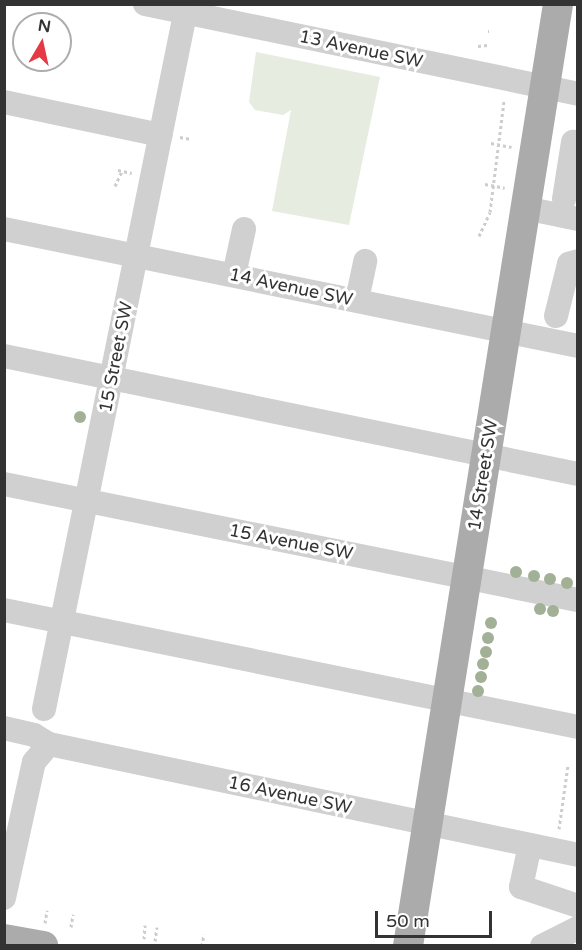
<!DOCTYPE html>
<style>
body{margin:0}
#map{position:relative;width:582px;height:950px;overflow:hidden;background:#fff;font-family:"Varela Round",sans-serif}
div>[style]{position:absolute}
.green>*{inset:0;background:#e6ecdf}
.path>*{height:3px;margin-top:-1.5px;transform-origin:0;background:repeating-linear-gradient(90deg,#cdcdcd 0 3px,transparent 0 6px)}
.minor>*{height:24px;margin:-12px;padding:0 12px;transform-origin:12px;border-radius:12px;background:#d0d0d0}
.major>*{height:30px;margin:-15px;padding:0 15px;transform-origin:15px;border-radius:15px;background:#ababab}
.trees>*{width:12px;height:12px;margin:-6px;border-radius:50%;background:#a2b095}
span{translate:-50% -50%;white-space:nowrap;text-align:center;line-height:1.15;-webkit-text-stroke:6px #fff;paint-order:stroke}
.street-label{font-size:18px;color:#333}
.frame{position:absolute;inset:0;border:6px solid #333;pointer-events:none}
.north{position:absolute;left:12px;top:12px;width:60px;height:60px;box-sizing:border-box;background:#fff;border:2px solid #adadad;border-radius:50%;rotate:9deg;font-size:16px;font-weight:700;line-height:24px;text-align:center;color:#333}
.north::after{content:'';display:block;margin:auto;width:21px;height:27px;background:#e63946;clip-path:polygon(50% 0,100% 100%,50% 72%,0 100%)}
.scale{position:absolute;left:375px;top:911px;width:117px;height:27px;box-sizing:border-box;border:3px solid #333;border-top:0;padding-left:8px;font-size:18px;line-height:21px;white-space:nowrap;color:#333;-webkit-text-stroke:4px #fff;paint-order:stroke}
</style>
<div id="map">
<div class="green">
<div style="clip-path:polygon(256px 52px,380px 77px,349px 225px,272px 211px,291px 110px,283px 115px,255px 110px,249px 102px)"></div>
</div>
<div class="path">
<div style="left:488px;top:31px;width:1px"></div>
<div style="left:478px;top:46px;width:9px;rotate:-6deg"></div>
<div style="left:180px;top:137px;width:11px;rotate:10deg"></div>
<div style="left:491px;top:143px;width:21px;rotate:11deg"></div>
<div style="left:118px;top:170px;width:14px;rotate:12deg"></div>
<div style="left:485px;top:184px;width:20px;rotate:11deg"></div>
<div style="left:115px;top:186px;width:17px;rotate:-65deg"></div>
<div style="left:479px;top:236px;width:26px;rotate:-65deg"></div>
<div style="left:490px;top:212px;width:112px;rotate:-82.8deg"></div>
<div style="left:559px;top:829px;width:65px;rotate:-82deg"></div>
<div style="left:45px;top:923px;width:13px;rotate:-81deg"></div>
<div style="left:71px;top:927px;width:13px;rotate:-81deg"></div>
<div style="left:144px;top:939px;width:14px;rotate:-86deg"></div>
<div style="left:155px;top:941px;width:14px;rotate:-82deg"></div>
<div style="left:202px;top:946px;width:12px;rotate:-81deg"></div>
</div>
<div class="minor">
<div style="left:145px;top:4px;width:442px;rotate:11.7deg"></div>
<div style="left:4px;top:102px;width:160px;rotate:11.9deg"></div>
<div style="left:564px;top:199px;width:58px;rotate:-81deg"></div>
<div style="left:525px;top:208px;width:54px;rotate:11.7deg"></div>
<div style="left:4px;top:229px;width:586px;rotate:11.52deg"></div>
<div style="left:234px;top:275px;width:47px;rotate:-77.7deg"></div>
<div style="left:357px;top:300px;width:40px;rotate:-78deg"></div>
<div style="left:556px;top:316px;width:54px;rotate:-76deg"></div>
<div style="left:569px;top:264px;width:9px;rotate:-18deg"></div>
<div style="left:4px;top:356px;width:586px;rotate:11.62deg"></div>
<div style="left:4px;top:484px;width:586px;rotate:11.43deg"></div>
<div style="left:4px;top:610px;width:586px;rotate:11.52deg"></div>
<div style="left:44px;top:709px;width:719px;rotate:-78.53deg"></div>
<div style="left:4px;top:728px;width:31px;rotate:13deg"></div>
<div style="left:34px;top:735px;width:17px;rotate:31deg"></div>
<div style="left:49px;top:744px;width:541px;rotate:11.85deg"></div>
<div style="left:530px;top:845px;width:43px;rotate:102.1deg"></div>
<div style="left:521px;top:887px;width:60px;rotate:18.4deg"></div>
<div style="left:4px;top:898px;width:139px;rotate:-77.6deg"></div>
<div style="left:34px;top:762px;width:23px;rotate:-50deg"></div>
<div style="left:542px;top:946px;width:40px;rotate:-26.6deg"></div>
</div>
<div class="major">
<div style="left:4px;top:939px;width:40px;rotate:10deg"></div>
<div style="left:408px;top:946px;width:954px;rotate:-80.95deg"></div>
</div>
<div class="trees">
<div style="left:80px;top:417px"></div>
<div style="left:516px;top:572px"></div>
<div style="left:534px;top:576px"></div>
<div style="left:550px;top:579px"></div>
<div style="left:567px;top:583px"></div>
<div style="left:540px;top:609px"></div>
<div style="left:553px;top:611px"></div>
<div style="left:491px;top:623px"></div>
<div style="left:488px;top:638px"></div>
<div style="left:486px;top:652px"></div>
<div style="left:483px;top:664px"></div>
<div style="left:481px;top:677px"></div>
<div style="left:478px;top:691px"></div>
</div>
<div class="street-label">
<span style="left:361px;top:49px;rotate:12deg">13 Avenue SW</span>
<span style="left:291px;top:287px;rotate:12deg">14 Avenue SW</span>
<span style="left:116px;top:357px;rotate:-79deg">15 Street SW</span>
<span style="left:483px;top:475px;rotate:-81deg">14 Street SW</span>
<span style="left:291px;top:542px;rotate:11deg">15 Avenue SW</span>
<span style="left:290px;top:795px;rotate:12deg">16 Avenue SW</span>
</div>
<div class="frame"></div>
<div class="north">N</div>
<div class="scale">50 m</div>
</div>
